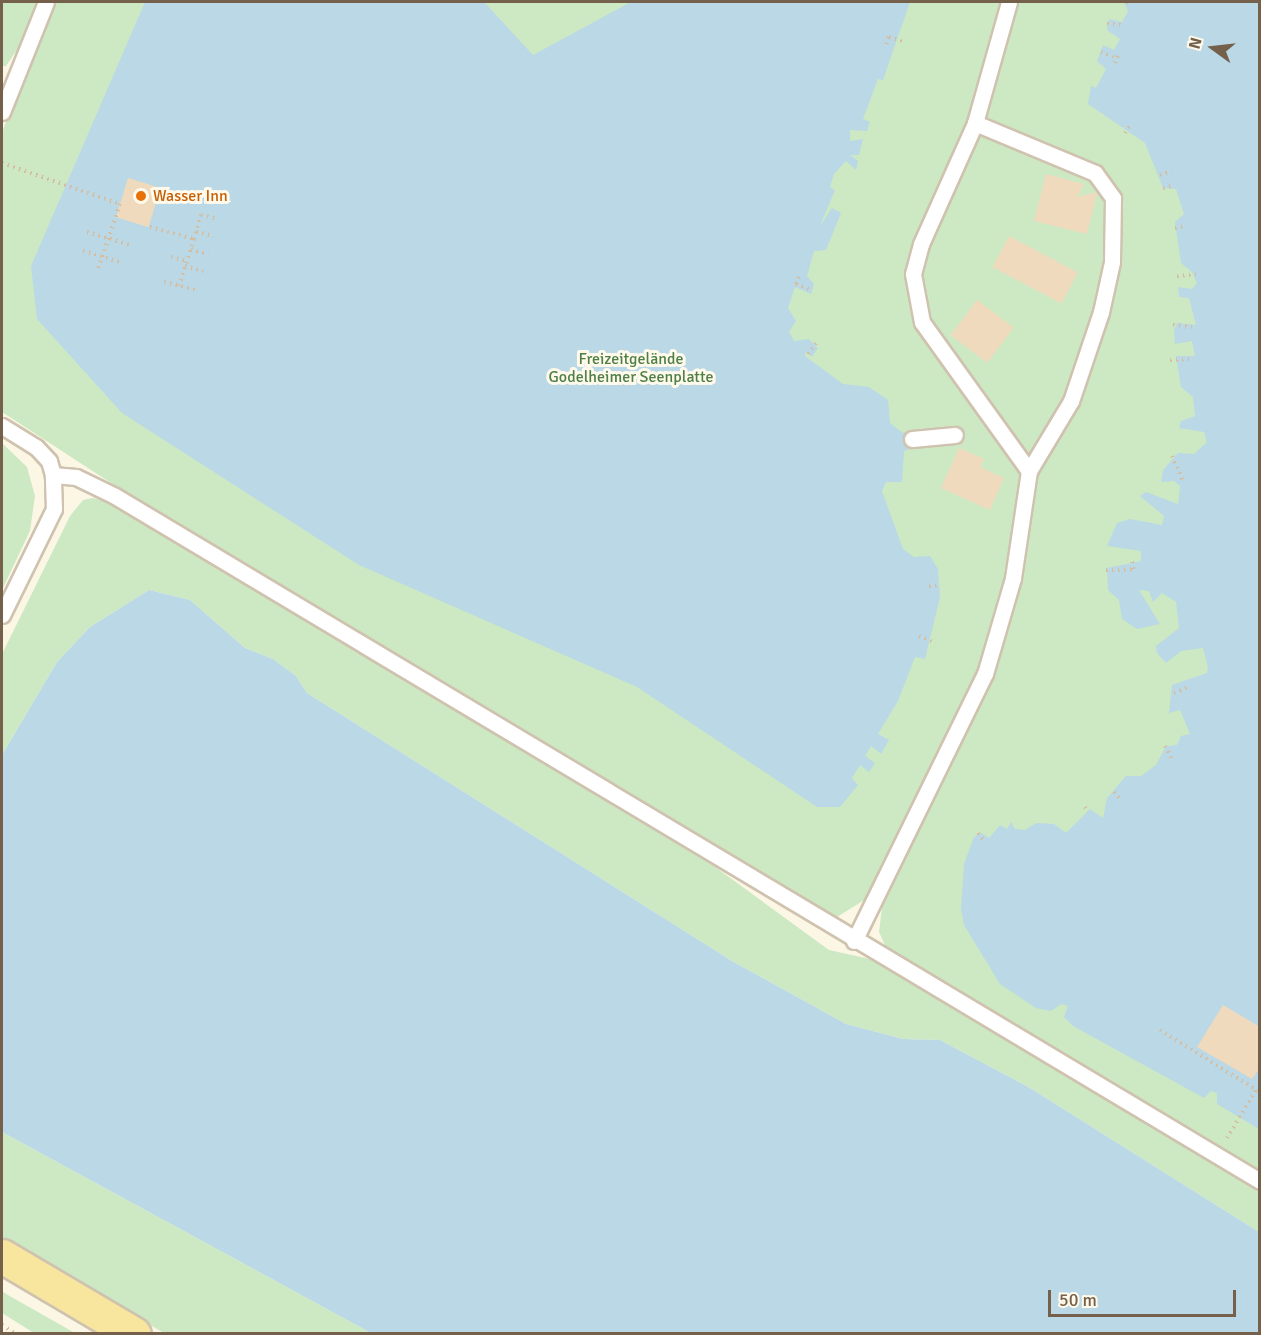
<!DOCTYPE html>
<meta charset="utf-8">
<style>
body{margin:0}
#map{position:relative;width:1261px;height:1335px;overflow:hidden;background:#fcf7e5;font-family:Signika,sans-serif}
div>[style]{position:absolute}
.green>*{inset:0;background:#cde9c4}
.water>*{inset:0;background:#bad8e5}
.building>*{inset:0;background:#f0dabd;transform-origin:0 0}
.path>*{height:4px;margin-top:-2px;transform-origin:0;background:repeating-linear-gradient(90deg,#d5bda0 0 1.5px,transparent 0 6px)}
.roads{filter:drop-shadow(2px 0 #cfc2af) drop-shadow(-2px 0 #cfc2af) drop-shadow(0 2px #cfc2af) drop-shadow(0 -2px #cfc2af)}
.service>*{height:15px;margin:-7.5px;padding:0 7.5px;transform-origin:7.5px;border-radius:7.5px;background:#fff}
.primary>*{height:33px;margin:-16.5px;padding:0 16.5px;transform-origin:16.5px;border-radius:16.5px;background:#f8e69f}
.dots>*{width:16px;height:16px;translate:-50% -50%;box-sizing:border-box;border:3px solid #fffaeb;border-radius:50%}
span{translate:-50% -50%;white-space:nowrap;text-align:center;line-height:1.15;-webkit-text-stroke:6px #fffaeb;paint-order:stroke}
.food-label{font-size:16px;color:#c56008}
.left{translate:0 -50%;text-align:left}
.park-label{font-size:16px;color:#4e7f46}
.frame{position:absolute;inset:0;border:3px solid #74604b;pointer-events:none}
.north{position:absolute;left:1183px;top:18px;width:60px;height:60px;-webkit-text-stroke:4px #fffaeb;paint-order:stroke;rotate:285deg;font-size:16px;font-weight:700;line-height:24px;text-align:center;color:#74604b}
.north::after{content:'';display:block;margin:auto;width:21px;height:27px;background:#74604b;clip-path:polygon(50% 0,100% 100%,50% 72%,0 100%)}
.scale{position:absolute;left:1048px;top:1290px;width:188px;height:27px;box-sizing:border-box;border:3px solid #74604b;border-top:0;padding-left:8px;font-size:18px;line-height:21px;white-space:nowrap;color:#74604b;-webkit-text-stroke:4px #fffaeb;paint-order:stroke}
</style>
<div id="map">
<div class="green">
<div style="clip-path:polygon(2px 2px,41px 2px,29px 32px,6px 66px,2px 66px)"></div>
<div style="clip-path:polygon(56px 2px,1259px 2px,1259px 1173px,889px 954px,879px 932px,882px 907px,866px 899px,837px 917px,826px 912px,111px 483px,2px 412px,2px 132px)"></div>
<div style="clip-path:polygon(2px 443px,27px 467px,35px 496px,30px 531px,2px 590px)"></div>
<div style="clip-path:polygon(93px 498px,109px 502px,685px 845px,829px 950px,870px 959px,1259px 1189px,1259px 1232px,1030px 1088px,940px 1040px,903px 1039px,846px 1024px,732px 961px,307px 693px,296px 676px,273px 659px,245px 648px,190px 600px,149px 590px,90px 627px,57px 662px,2px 755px,2px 654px,70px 516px,83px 500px)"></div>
<div style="clip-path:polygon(2px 1132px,371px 1333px,164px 1333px,2px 1239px)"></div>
<div style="clip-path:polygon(2px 1291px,8px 1295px,75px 1333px,34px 1333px,2px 1313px)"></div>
</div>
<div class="water">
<div style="clip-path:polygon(145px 2px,484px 2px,533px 55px,631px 2px,910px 2px,883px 80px,878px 79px,863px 119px,870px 122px,867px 131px,850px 130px,850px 141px,863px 139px,859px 155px,850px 155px,858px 161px,856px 170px,846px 161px,834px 174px,830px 187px,835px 190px,820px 226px,832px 208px,841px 213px,826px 250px,814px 251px,807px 276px,814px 284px,811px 294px,795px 287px,788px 308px,796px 321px,789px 332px,794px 341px,809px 339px,818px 348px,812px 357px,806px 352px,805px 356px,843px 384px,869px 387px,888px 400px,890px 423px,903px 433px,918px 433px,918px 445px,904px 451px,902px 482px,886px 482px,882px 491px,903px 549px,914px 557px,930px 556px,938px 569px,940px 597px,925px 659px,915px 657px,898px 701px,878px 734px,889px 740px,881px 754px,871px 746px,865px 756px,875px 763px,869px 772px,860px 765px,852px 778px,858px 785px,840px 807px,817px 807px,637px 687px,359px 565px,122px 413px,37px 319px,31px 266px)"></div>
<div style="clip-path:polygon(1124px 2px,1259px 2px,1259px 1129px,1217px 1104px,1217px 1093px,1211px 1091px,1204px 1098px,1073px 1026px,1064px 1017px,1068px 1006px,1061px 1004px,1051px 1011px,1036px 1008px,1000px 984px,964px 925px,961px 908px,964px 864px,974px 837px,982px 833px,989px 838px,1000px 825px,1007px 829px,1011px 822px,1015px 829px,1025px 830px,1036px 823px,1054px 824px,1066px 833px,1090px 809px,1103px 818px,1107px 798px,1126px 776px,1141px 776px,1156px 765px,1166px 746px,1177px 745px,1181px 736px,1190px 734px,1180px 710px,1169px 713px,1172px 685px,1207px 673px,1208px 667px,1203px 648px,1181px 651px,1166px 663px,1157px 653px,1156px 646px,1179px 628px,1176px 602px,1162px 593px,1153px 602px,1149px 591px,1139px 590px,1160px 624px,1137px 629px,1122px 619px,1119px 600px,1108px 590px,1107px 568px,1141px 561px,1141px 551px,1107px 546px,1117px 523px,1130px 519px,1162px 525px,1164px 516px,1140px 496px,1146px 492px,1178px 504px,1180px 486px,1174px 481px,1161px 482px,1163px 470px,1178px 453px,1194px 454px,1207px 442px,1204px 432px,1179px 428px,1181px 421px,1195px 416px,1193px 397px,1181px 387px,1176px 356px,1195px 356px,1192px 341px,1175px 344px,1174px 330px,1177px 323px,1196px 325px,1189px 298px,1179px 297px,1178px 287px,1192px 289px,1197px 283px,1192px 272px,1181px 263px,1175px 222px,1184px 214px,1176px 189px,1163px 188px,1145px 143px,1088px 104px,1091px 86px,1096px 88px,1106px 69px,1097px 61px,1103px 45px,1114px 50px,1120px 39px,1107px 30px,1109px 19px,1122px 22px,1128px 11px)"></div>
<div style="clip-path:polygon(149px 590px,190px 600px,245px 648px,273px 659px,296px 676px,307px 693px,732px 961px,846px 1024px,903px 1039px,940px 1040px,1030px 1088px,1259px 1232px,1259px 1333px,371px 1333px,2px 1132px,2px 755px,57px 662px,90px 627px)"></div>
</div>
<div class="building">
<div style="clip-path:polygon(1046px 174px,1084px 184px,1077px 197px,1097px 192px,1087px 234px,1034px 221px)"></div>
<div style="left:128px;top:178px;width:34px;height:41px;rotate:17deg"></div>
<div style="left:1009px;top:236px;width:78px;height:35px;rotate:28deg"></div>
<div style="left:977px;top:300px;width:46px;height:44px;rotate:37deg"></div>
<div style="clip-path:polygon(959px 448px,984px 459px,980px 467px,1004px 478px,990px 510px,941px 488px)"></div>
<div style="clip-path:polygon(1223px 1005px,1260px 1027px,1260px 1068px,1252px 1079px,1197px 1047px)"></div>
</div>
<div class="path">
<div style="left:1127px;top:2px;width:3px;rotate:45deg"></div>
<div style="left:1107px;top:24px;width:16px;rotate:4deg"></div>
<div style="left:886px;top:44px;width:8px;rotate:-67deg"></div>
<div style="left:889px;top:37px;width:14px;rotate:17deg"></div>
<div style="left:1101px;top:52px;width:17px;rotate:21deg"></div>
<div style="left:1115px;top:63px;width:10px;rotate:-66deg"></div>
<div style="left:1125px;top:133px;width:9px;rotate:-58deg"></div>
<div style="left:2px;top:163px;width:125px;rotate:19.2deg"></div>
<div style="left:120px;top:204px;width:72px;rotate:108.7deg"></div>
<div style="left:1160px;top:175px;width:12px;rotate:-20deg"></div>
<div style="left:1163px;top:188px;width:11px;rotate:-15deg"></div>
<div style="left:150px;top:227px;width:46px;rotate:15.3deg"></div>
<div style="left:194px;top:239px;width:49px;rotate:107.7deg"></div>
<div style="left:1175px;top:228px;width:12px;rotate:-14deg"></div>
<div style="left:87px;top:232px;width:45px;rotate:16.8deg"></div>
<div style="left:196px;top:232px;width:18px;rotate:13deg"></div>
<div style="left:194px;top:239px;width:25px;rotate:-74deg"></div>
<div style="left:201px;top:215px;width:17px;rotate:13deg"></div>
<div style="left:191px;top:249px;width:18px;rotate:19deg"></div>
<div style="left:83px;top:251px;width:42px;rotate:16.7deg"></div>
<div style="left:171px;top:257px;width:16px;rotate:14deg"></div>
<div style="left:185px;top:266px;width:19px;rotate:16deg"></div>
<div style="left:1177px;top:276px;width:19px;rotate:-6deg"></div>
<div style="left:799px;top:277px;width:8px;rotate:113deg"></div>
<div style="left:796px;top:284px;width:17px;rotate:21deg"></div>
<div style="left:164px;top:282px;width:33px;rotate:14deg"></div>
<div style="left:1173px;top:325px;width:19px;rotate:6deg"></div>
<div style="left:808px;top:354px;width:15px;rotate:-53deg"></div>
<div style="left:1170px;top:360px;width:19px;rotate:-3deg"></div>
<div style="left:1172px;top:456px;width:27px;rotate:66deg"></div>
<div style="left:1106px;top:570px;width:27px;rotate:-2deg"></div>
<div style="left:1133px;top:569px;width:8px;rotate:-97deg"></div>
<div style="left:929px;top:586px;width:10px;rotate:-6deg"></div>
<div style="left:919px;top:636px;width:18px;rotate:22deg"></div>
<div style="left:1174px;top:693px;width:15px;rotate:-23deg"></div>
<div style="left:1165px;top:746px;width:17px;rotate:62deg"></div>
<div style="left:1114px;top:792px;width:11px;rotate:49deg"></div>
<div style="left:1085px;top:807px;width:6px;rotate:59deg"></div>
<div style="left:978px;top:833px;width:10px;rotate:53deg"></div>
<div style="left:1160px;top:1030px;width:118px;rotate:31.8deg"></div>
<div style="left:1227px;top:1138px;width:56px;rotate:-58.9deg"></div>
<div style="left:2px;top:1325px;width:17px;rotate:33deg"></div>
</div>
<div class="roads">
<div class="service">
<div style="left:2px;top:112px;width:118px;rotate:-68.2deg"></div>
<div style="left:975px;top:123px;width:130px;rotate:22.6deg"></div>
<div style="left:1095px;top:173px;width:31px;rotate:54deg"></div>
<div style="left:1113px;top:198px;width:64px;rotate:90.9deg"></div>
<div style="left:1112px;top:262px;width:51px;rotate:102.4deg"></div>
<div style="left:1101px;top:312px;width:94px;rotate:108.6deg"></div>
<div style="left:1071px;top:401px;width:82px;rotate:121deg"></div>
<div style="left:2px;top:426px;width:40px;rotate:32deg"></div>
<div style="left:36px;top:447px;width:19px;rotate:47deg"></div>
<div style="left:49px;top:461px;width:15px;rotate:74deg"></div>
<div style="left:53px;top:475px;width:23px;rotate:5deg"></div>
<div style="left:76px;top:477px;width:43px;rotate:26deg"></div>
<div style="left:115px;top:496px;width:1334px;rotate:30.89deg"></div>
<div style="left:912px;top:439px;width:43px;rotate:-5.3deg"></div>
<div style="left:2px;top:615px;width:118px;rotate:-63.9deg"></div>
<div style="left:54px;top:509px;width:34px;rotate:-92deg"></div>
<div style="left:854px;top:941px;width:297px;rotate:-63.9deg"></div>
<div style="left:985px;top:674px;width:100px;rotate:-73.7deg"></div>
<div style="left:1013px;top:578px;width:108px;rotate:-81.5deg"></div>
<div style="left:1029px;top:471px;width:183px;rotate:-125.7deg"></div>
<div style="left:922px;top:322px;width:49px;rotate:-100.6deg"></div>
<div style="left:913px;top:274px;width:31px;rotate:-75deg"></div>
<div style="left:921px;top:244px;width:133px;rotate:-65.9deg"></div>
<div style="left:975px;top:123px;width:126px;rotate:-74.3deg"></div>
</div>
<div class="primary">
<div style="left:2px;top:1256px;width:153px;rotate:30.6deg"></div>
</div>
</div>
<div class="dots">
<div style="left:141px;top:196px;background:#e8710a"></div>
</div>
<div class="food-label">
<span class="left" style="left:153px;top:196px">Wasser Inn</span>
</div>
<div class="park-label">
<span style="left:631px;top:368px">Freizeitgelände<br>Godelheimer Seenplatte</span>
</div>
<div class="frame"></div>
<div class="north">N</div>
<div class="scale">50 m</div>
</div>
